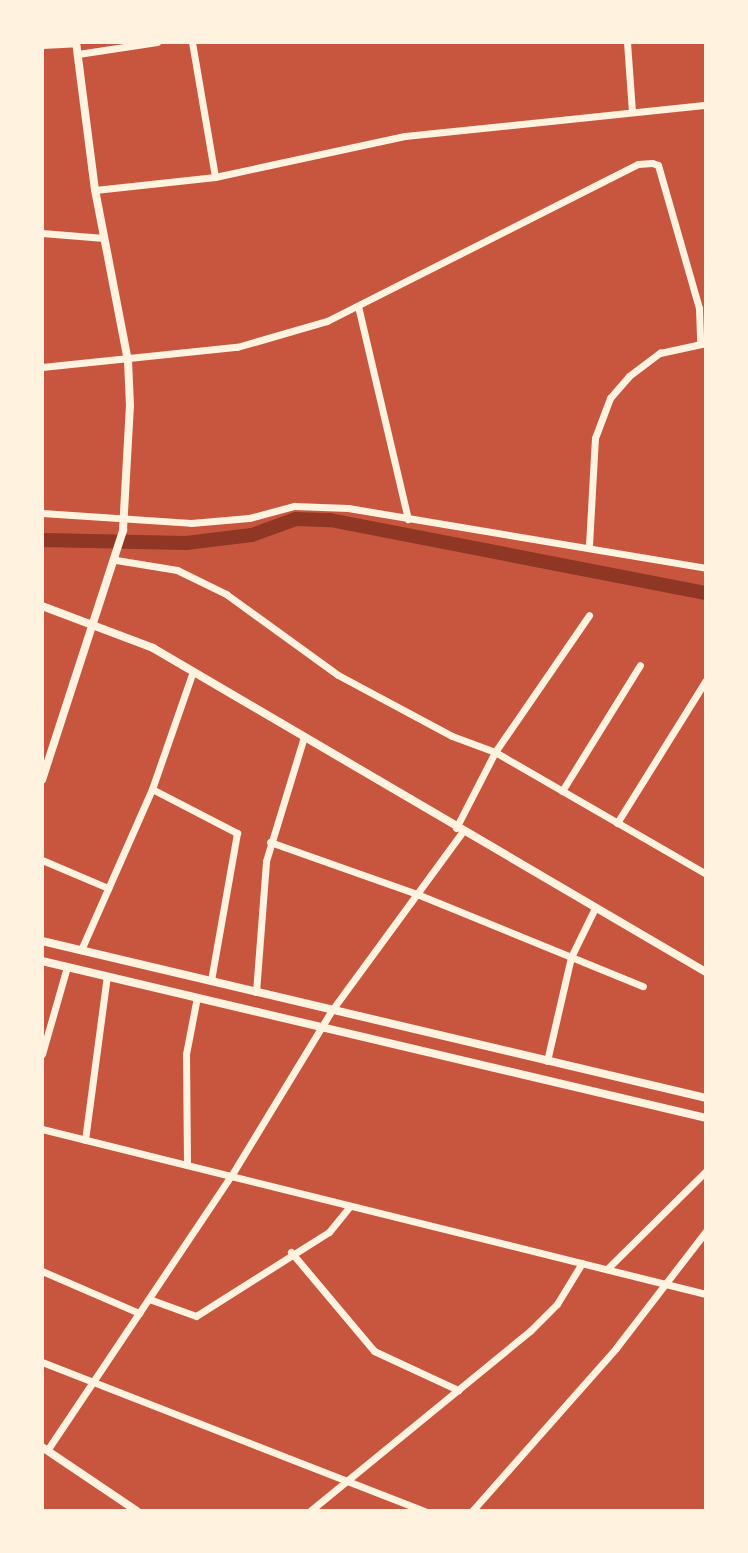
<!DOCTYPE html>
<style>
body{margin:0}
#map{position:relative;width:748px;height:1553px;overflow:hidden;background:#c8553d;font-family:Commissioner,sans-serif}
div>[style]{position:absolute}
.canal>*{height:14px;margin:-7px;padding:0 7px;transform-origin:7px;border-radius:7px;background:#8f3625}
.minor>*{height:7px;margin:-3.5px;padding:0 3.5px;transform-origin:3.5px;border-radius:3.5px;background:#fff3e0}
.tertiary>*{height:8px;margin:-4px;padding:0 4px;transform-origin:4px;border-radius:4px;background:#fff3e0}
span{translate:-50% -50%;white-space:nowrap;text-align:center;line-height:1.15;-webkit-text-stroke:7px #fff3e0;paint-order:stroke}
.frame{position:absolute;inset:0;border:44px solid #fff3e0;pointer-events:none}
</style>
<div id="map">
<div class="canal">
<div style="left:42px;top:540px;width:144px;rotate:1.2deg"></div>
<div style="left:186px;top:543px;width:66px;rotate:-6.9deg"></div>
<div style="left:252px;top:535px;width:47px;rotate:-20deg"></div>
<div style="left:296px;top:519px;width:34px;rotate:2deg"></div>
<div style="left:330px;top:520px;width:383px;rotate:11deg"></div>
</div>
<div class="minor">
<div style="left:192px;top:42px;width:137px;rotate:80.3deg"></div>
<div style="left:627px;top:42px;width:70px;rotate:85.9deg"></div>
<div style="left:42px;top:45px;width:34px;rotate:-3deg"></div>
<div style="left:78px;top:54px;width:80px;rotate:-8.6deg"></div>
<div style="left:95px;top:190px;width:121px;rotate:-6.2deg"></div>
<div style="left:215px;top:177px;width:194px;rotate:-12.2deg"></div>
<div style="left:405px;top:136px;width:303px;rotate:-5.9deg"></div>
<div style="left:42px;top:233px;width:62px;rotate:4.6deg"></div>
<div style="left:358px;top:306px;width:219px;rotate:76.8deg"></div>
<div style="left:42px;top:367px;width:196px;rotate:-5.9deg"></div>
<div style="left:237px;top:347px;width:94px;rotate:-16.1deg"></div>
<div style="left:327px;top:321px;width:348px;rotate:-26.8deg"></div>
<div style="left:638px;top:164px;width:14px;rotate:-4deg"></div>
<div style="left:652px;top:163px;width:6px;rotate:18deg"></div>
<div style="left:658px;top:165px;width:149px;rotate:74deg"></div>
<div style="left:699px;top:308px;width:36px;rotate:88deg"></div>
<div style="left:42px;top:513px;width:149px;rotate:3.8deg"></div>
<div style="left:191px;top:523px;width:58px;rotate:-4.9deg"></div>
<div style="left:249px;top:518px;width:47px;rotate:-14.9deg"></div>
<div style="left:294px;top:506px;width:54px;rotate:2.1deg"></div>
<div style="left:348px;top:508px;width:363px;rotate:9.5deg"></div>
<div style="left:589px;top:545px;width:107px;rotate:-86.8deg"></div>
<div style="left:595px;top:438px;width:43px;rotate:-69.4deg"></div>
<div style="left:610px;top:398px;width:29px;rotate:-49deg"></div>
<div style="left:629px;top:376px;width:39px;rotate:-37deg"></div>
<div style="left:660px;top:353px;width:47px;rotate:-12.3deg"></div>
<div style="left:116px;top:560px;width:62px;rotate:9.3deg"></div>
<div style="left:177px;top:570px;width:55px;rotate:26.1deg"></div>
<div style="left:226px;top:594px;width:138px;rotate:35.9deg"></div>
<div style="left:338px;top:675px;width:129px;rotate:28.2deg"></div>
<div style="left:452px;top:736px;width:46px;rotate:20.4deg"></div>
<div style="left:495px;top:752px;width:244px;rotate:30deg"></div>
<div style="left:152px;top:789px;width:96px;rotate:27.4deg"></div>
<div style="left:237px;top:833px;width:150px;rotate:100deg"></div>
<div style="left:562px;top:791px;width:148px;rotate:-58.2deg"></div>
<div style="left:617px;top:823px;width:168px;rotate:-58.1deg"></div>
<div style="left:456px;top:828px;width:85px;rotate:-62.8deg"></div>
<div style="left:495px;top:752px;width:166px;rotate:-55.5deg"></div>
<div style="left:270px;top:842px;width:156px;rotate:19.5deg"></div>
<div style="left:417px;top:894px;width:244px;rotate:22.2deg"></div>
<div style="left:42px;top:860px;width:72px;rotate:23deg"></div>
<div style="left:81px;top:950px;width:176px;rotate:-66.2deg"></div>
<div style="left:152px;top:789px;width:125px;rotate:-70.8deg"></div>
<div style="left:256px;top:992px;width:131px;rotate:-85.6deg"></div>
<div style="left:266px;top:861px;width:130px;rotate:-73deg"></div>
<div style="left:42px;top:1054px;width:91px;rotate:-74deg"></div>
<div style="left:547px;top:1061px;width:107px;rotate:-77deg"></div>
<div style="left:571px;top:957px;width:55px;rotate:-63.9deg"></div>
<div style="left:42px;top:1129px;width:684px;rotate:13.96deg"></div>
<div style="left:85px;top:1140px;width:165px;rotate:-82.4deg"></div>
<div style="left:187px;top:1165px;width:111px;rotate:-90.5deg"></div>
<div style="left:186px;top:1054px;width:58px;rotate:-79.1deg"></div>
<div style="left:291px;top:1252px;width:129px;rotate:50deg"></div>
<div style="left:374px;top:1351px;width:93px;rotate:24.9deg"></div>
<div style="left:607px;top:1269px;width:139px;rotate:-44.7deg"></div>
<div style="left:42px;top:1271px;width:106px;rotate:23.4deg"></div>
<div style="left:149px;top:1299px;width:50px;rotate:19.9deg"></div>
<div style="left:196px;top:1316px;width:157px;rotate:-32.3deg"></div>
<div style="left:329px;top:1232px;width:33px;rotate:-51deg"></div>
<div style="left:42px;top:1362px;width:411px;rotate:21.3deg"></div>
<div style="left:48px;top:1449px;width:329px;rotate:-56.2deg"></div>
<div style="left:231px;top:1176px;width:194px;rotate:-58.7deg"></div>
<div style="left:332px;top:1010px;width:222px;rotate:-53.8deg"></div>
<div style="left:310px;top:1511px;width:284px;rotate:-39.3deg"></div>
<div style="left:530px;top:1331px;width:38px;rotate:-45deg"></div>
<div style="left:557px;top:1304px;width:48px;rotate:-58.6deg"></div>
<div style="left:472px;top:1511px;width:217px;rotate:-48.5deg"></div>
<div style="left:616px;top:1348px;width:148px;rotate:-52.4deg"></div>
</div>
<div class="tertiary">
<div style="left:42px;top:606px;width:119px;rotate:20.7deg"></div>
<div style="left:153px;top:648px;width:641px;rotate:30.37deg"></div>
<div style="left:42px;top:780px;width:263px;rotate:-72deg"></div>
<div style="left:123px;top:530px;width:124px;rotate:-86.8deg"></div>
<div style="left:130px;top:406px;width:45px;rotate:-92.5deg"></div>
<div style="left:128px;top:361px;width:174px;rotate:-100.9deg"></div>
<div style="left:95px;top:190px;width:149px;rotate:-97.3deg"></div>
<div style="left:42px;top:941px;width:682px;rotate:13.3deg"></div>
<div style="left:42px;top:961px;width:682px;rotate:13.3deg"></div>
<div style="left:42px;top:1447px;width:115px;rotate:34deg"></div>
</div>
<div class="frame"></div>
</div>
